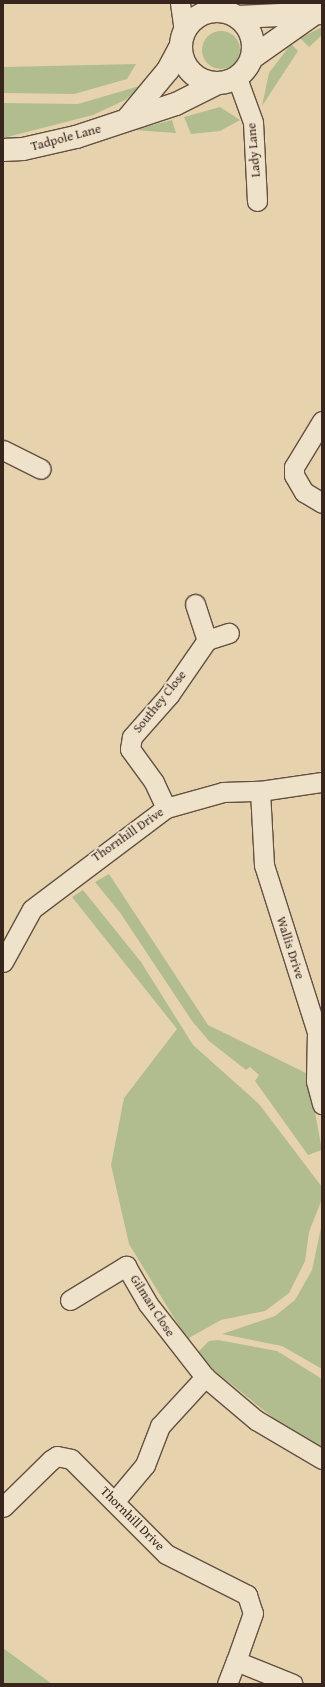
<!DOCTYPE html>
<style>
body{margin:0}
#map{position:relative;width:325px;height:1687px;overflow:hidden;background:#e7d2ae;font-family:"Gentium Book Plus",serif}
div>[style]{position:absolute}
.green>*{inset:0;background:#b1bd8e}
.round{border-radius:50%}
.roads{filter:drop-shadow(1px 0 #635042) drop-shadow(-1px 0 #635042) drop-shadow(0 1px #635042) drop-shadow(0 -1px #635042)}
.street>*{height:19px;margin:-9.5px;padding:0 9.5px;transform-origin:9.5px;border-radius:9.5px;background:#efe2ca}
.secondary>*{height:22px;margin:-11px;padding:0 11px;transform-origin:11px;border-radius:11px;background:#efe2ca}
.secondary>.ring{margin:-11px;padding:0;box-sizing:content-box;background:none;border:22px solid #efe2ca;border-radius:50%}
span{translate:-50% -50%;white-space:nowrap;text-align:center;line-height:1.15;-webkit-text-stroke:4px #efe2ca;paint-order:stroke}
.street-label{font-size:13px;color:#37251e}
.frame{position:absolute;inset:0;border:4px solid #37251e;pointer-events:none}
</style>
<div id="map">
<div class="green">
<div style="clip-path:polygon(322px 27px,322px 35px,309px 47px,300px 38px)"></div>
<div class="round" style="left:202px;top:31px;width:38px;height:38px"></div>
<div style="clip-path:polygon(291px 44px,298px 51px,262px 106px,269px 73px)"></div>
<div style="clip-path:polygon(136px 64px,127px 79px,74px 94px,3px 93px,3px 67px)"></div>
<div style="clip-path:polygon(143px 85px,125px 100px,93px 115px,3px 138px,3px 103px,78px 104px)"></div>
<div style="clip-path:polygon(220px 107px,240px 120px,220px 131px,191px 134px,184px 117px)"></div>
<div style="clip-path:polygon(172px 120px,176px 133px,134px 130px)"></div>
<div style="clip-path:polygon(109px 874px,208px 1025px,308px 1074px,322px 1150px,308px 1155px,255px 1081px,259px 1075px,250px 1067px,246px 1070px,209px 1041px,192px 1021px,121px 914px,95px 882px)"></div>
<div style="clip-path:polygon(83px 890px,141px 962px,193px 1045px,259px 1104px,322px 1187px,322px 1199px,309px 1232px,305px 1261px,289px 1293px,265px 1311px,221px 1320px,187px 1339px,129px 1244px,111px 1165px,124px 1098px,177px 1029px,72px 897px)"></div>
<div style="clip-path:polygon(322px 1223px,322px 1369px,282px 1346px,222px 1334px,275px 1316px,295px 1300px,312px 1270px)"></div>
<div style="clip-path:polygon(218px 1340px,277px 1351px,319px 1377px,322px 1380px,322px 1448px,286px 1428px,217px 1373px,198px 1352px,209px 1341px)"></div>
<div style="clip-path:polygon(3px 1648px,52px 1684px,3px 1684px)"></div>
</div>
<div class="roads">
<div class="street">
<div style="left:180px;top:3px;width:28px;rotate:82deg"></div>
<div style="left:213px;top:3px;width:14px;rotate:36deg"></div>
<div style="left:237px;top:78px;width:47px;rotate:70deg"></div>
<div style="left:253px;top:122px;width:79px;rotate:87.1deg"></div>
<div style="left:322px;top:421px;width:54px;rotate:121.3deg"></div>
<div style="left:294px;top:467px;width:8px;rotate:90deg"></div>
<div style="left:294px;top:475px;width:20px;rotate:60deg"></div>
<div style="left:304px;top:492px;width:21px;rotate:31deg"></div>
<div style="left:3px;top:450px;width:42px;rotate:26.6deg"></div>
<div style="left:195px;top:604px;width:38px;rotate:72deg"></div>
<div style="left:260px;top:791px;width:74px;rotate:86.9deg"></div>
<div style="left:264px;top:865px;width:175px;rotate:72.4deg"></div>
<div style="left:317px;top:1032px;width:49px;rotate:91.2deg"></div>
<div style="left:316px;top:1081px;width:24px;rotate:75deg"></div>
<div style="left:166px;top:808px;width:29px;rotate:-115deg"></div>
<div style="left:154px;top:782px;width:41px;rotate:-126deg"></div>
<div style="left:130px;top:749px;width:12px;rotate:-81deg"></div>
<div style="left:132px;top:737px;width:56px;rotate:-48.6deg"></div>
<div style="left:169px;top:695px;width:67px;rotate:-55.4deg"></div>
<div style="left:207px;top:640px;width:23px;rotate:-18deg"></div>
<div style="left:3px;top:962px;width:60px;rotate:-61.3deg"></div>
<div style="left:32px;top:909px;width:168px;rotate:-37deg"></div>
<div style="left:166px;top:808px;width:59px;rotate:-15.7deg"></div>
<div style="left:223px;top:792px;width:37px;rotate:-2deg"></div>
<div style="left:260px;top:791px;width:63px;rotate:-8.3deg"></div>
<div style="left:70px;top:1300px;width:66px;rotate:-31.3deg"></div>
<div style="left:126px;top:1266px;width:44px;rotate:59.9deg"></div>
<div style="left:148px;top:1304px;width:93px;rotate:52deg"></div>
<div style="left:205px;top:1377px;width:67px;rotate:40.1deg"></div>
<div style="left:256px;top:1420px;width:77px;rotate:30.6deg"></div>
<div style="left:114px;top:1502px;width:48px;rotate:-50deg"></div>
<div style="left:145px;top:1465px;width:42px;rotate:-69deg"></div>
<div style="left:160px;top:1426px;width:67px;rotate:-47.4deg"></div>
<div style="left:3px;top:1507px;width:67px;rotate:-44.4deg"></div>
<div style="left:51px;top:1460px;width:7px;rotate:-34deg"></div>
<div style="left:57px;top:1456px;width:14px;rotate:12deg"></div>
<div style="left:71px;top:1459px;width:134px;rotate:45deg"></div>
<div style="left:166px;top:1554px;width:91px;rotate:26.8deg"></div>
<div style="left:247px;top:1595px;width:19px;rotate:72deg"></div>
<div style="left:253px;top:1613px;width:51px;rotate:109.5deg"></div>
<div style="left:236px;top:1661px;width:61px;rotate:22deg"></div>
<div style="left:227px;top:1684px;width:25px;rotate:-69deg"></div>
</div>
<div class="secondary">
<div class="ring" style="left:181px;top:11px;width:50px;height:50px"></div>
<div style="left:238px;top:17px;width:84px;rotate:-2.7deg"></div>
<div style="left:253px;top:57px;width:75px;rotate:-35.2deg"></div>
<div style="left:129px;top:117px;width:61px;rotate:-50.3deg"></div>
<div style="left:168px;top:70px;width:27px;rotate:-62deg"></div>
<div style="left:3px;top:150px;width:20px;rotate:-3deg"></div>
<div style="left:23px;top:149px;width:54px;rotate:-12.8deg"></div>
<div style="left:76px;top:137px;width:105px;rotate:-18.3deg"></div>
<div style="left:176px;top:104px;width:47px;rotate:-26.6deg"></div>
</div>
</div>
<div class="street-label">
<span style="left:66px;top:138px;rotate:-15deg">Tadpole Lane</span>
<span style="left:254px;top:150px;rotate:-95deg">Lady Lane</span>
<span style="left:160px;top:702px;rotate:-51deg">Southey Close</span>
<span style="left:128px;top:835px;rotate:-35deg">Thornhill Drive</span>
<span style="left:290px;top:948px;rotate:72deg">Wallis Drive</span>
<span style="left:152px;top:1306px;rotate:57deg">Gilman Close</span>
<span style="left:132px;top:1519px;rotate:45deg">Thornhill Drive</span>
</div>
<div class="frame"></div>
</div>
